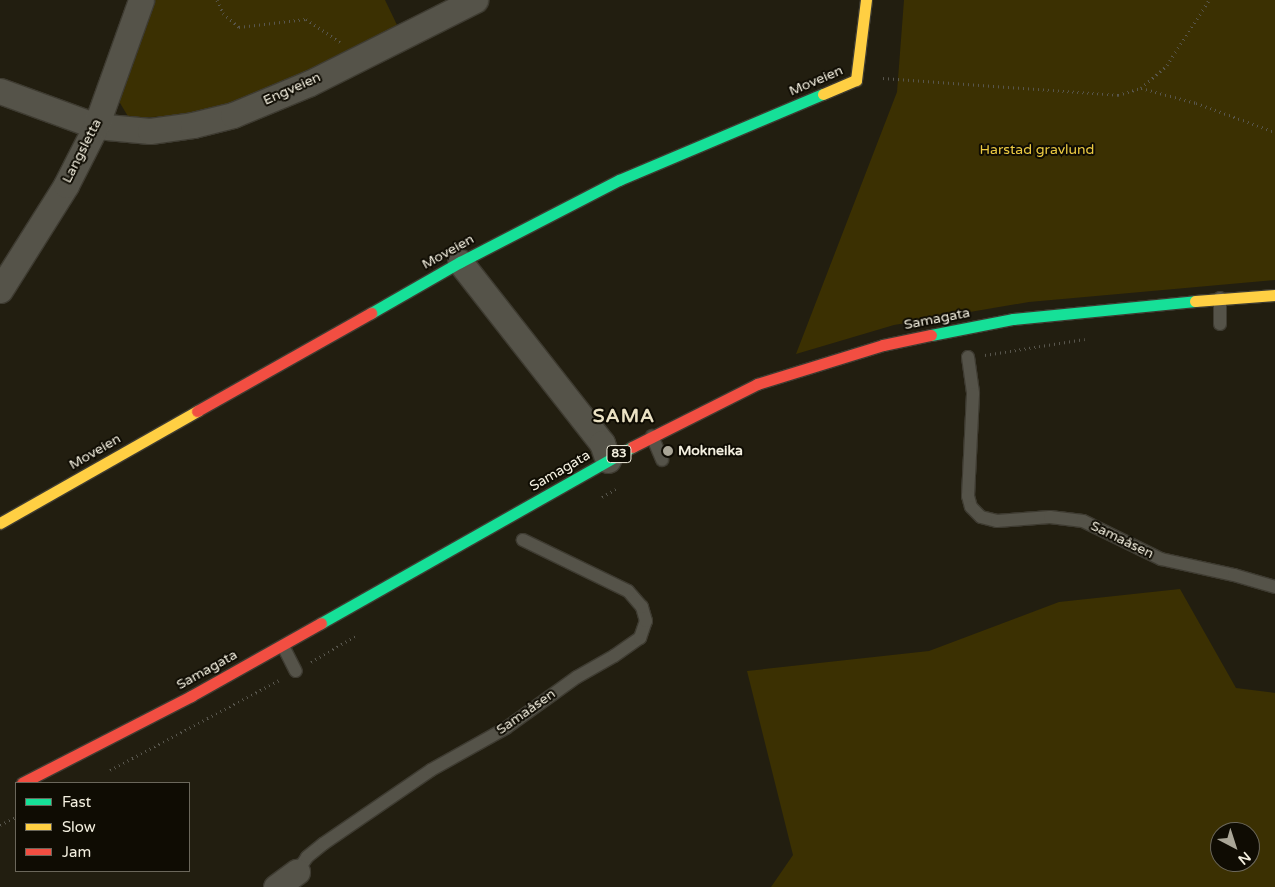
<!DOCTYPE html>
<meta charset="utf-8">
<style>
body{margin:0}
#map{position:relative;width:1275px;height:887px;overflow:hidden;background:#221e10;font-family:"Varela Round",sans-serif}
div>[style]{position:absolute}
.green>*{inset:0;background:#3b3002}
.path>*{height:3px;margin-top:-1.5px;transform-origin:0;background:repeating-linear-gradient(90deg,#58564d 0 1px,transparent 0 5px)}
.roads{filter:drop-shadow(1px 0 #3e3b31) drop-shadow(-1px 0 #3e3b31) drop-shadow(0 1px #3e3b31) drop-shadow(0 -1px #3e3b31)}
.lane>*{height:12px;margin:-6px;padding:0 6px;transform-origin:6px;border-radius:6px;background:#555349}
.street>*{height:25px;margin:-12.5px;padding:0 12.5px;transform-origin:12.5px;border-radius:12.5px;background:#555349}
.fast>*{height:11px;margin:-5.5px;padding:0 5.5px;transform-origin:5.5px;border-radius:5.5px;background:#16e098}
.slow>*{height:11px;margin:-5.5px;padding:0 5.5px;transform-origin:5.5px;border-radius:5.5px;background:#ffcf43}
.jam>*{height:11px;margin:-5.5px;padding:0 5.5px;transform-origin:5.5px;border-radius:5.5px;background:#f24e42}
.dots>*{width:14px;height:14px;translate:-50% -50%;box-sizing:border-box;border:2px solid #0f0c03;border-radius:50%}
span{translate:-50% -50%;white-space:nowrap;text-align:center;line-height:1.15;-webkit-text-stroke:4px #0f0c03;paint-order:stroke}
.shield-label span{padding:1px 4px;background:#0f0c03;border:1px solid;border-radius:4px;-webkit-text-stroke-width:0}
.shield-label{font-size:12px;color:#f4f0e0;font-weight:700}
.street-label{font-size:14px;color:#f4f0e0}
.park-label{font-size:14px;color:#ecca42}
.poi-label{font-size:14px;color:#f4f0e0;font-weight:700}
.left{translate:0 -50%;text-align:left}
.district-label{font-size:19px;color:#ebe2c4;font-weight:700;letter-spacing:1px}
.legend{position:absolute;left:15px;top:782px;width:175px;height:90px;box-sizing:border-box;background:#0f0c03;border:1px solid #6b675b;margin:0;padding:6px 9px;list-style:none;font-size:15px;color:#f4f0e0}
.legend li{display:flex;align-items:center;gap:10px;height:25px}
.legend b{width:25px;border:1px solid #6b675b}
.north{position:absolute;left:1210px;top:822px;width:50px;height:50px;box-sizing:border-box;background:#0f0c03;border:1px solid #6b675b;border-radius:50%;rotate:140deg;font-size:14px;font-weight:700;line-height:20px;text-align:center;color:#f4f0e0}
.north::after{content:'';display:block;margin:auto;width:18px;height:22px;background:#aaa697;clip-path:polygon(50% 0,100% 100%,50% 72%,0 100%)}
</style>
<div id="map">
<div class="green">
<div style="clip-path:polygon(153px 0,385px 0,398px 27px,260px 93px,194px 115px,129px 118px,120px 103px,120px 96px)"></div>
<div style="clip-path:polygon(904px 0,1275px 0,1275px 280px,1029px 302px,894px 325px,796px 354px,897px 92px)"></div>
<div style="clip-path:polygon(evenodd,1180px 589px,1236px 688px,1275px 693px,1275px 887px,771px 887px,793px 855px,747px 671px,929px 651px,1059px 602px,1180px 589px,1220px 832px,1250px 832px,1250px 862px,1220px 862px,1220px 832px)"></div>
</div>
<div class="path">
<div style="left:217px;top:0;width:14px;rotate:65deg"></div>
<div style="left:223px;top:13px;width:21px;rotate:41deg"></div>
<div style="left:239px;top:27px;width:67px;rotate:-6.8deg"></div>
<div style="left:306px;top:19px;width:41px;rotate:34.1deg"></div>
<div style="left:883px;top:78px;width:236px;rotate:4.1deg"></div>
<div style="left:1118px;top:95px;width:24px;rotate:-17deg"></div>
<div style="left:1141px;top:88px;width:35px;rotate:-41deg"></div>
<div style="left:1167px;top:65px;width:77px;rotate:-57.1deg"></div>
<div style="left:1141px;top:88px;width:57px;rotate:15.3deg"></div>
<div style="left:1196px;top:103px;width:84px;rotate:20.2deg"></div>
<div style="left:985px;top:355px;width:101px;rotate:-9.1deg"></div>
<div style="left:602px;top:497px;width:16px;rotate:-30deg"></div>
<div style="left:311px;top:662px;width:53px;rotate:-30.4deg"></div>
<div style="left:110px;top:770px;width:194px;rotate:-28deg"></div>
<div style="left:0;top:825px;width:18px;rotate:-27deg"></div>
</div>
<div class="roads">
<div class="lane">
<div style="left:1220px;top:298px;width:26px;rotate:90deg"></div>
<div style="left:968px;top:357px;width:37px;rotate:82deg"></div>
<div style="left:973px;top:394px;width:102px;rotate:92.8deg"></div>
<div style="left:968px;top:496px;width:11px;rotate:75deg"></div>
<div style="left:971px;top:507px;width:14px;rotate:45deg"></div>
<div style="left:981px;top:517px;width:16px;rotate:14deg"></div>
<div style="left:997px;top:521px;width:53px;rotate:-4.3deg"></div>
<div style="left:1050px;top:517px;width:33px;rotate:7deg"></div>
<div style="left:1083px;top:521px;width:87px;rotate:26deg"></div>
<div style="left:1161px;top:559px;width:75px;rotate:12.4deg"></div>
<div style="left:1234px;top:575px;width:43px;rotate:16.3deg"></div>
<div style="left:652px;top:436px;width:26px;rotate:67deg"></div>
<div style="left:283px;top:646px;width:28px;rotate:63deg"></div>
<div style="left:297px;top:872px;width:18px;rotate:-56deg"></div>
<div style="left:307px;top:857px;width:21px;rotate:-39deg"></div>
<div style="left:323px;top:844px;width:131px;rotate:-34.4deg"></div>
<div style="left:431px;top:770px;width:86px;rotate:-29.2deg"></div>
<div style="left:506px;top:728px;width:87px;rotate:-35.7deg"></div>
<div style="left:577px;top:677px;width:43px;rotate:-29.6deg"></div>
<div style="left:614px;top:656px;width:32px;rotate:-35deg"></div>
<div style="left:640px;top:638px;width:18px;rotate:-71deg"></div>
<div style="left:646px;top:621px;width:15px;rotate:-106deg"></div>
<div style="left:642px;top:607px;width:21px;rotate:-131deg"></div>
<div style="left:628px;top:591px;width:117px;rotate:-154.1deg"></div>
</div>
<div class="street">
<div style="left:0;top:91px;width:102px;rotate:20deg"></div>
<div style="left:96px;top:126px;width:54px;rotate:5.3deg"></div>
<div style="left:150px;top:131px;width:43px;rotate:-7.9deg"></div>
<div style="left:193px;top:125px;width:41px;rotate:-14deg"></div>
<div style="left:233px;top:115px;width:83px;rotate:-22.6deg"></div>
<div style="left:310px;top:83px;width:185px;rotate:-26.7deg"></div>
<div style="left:460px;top:262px;width:230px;rotate:51.9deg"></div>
<div style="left:602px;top:443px;width:18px;rotate:71deg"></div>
<div style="left:0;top:290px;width:124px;rotate:-57.8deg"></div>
<div style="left:66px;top:185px;width:66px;rotate:-63deg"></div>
<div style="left:96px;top:126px;width:134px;rotate:-70.3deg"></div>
<div style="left:276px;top:887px;width:26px;rotate:-36deg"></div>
</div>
<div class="fast">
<div style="left:371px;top:313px;width:103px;rotate:-29.8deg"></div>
<div style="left:460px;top:262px;width:179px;rotate:-27.3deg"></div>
<div style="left:619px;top:180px;width:221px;rotate:-22.9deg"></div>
<div style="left:931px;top:335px;width:84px;rotate:-11deg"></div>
<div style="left:1013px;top:319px;width:183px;rotate:-5.6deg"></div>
<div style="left:321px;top:623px;width:357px;rotate:-29.5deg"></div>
</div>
<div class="slow">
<div style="left:823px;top:94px;width:36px;rotate:-23deg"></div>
<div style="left:856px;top:80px;width:81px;rotate:-82.9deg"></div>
<div style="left:1195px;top:301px;width:80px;rotate:-4.3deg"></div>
<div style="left:0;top:523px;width:227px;rotate:-29.6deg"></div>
</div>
<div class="jam">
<div style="left:197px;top:411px;width:200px;rotate:-29.4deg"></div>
<div style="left:632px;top:447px;width:140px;rotate:-26.7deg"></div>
<div style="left:757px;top:384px;width:132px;rotate:-17.2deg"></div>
<div style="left:883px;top:345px;width:49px;rotate:-11.8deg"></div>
<div style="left:22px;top:783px;width:190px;rotate:-27.2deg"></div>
<div style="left:191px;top:696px;width:149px;rotate:-29.3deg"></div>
</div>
</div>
<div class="dots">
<div style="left:668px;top:451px;background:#aaa697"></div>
</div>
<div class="shield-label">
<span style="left:619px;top:454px">83</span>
</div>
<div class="street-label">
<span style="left:816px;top:81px;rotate:-23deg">Moveien</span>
<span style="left:292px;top:89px;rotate:-24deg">Engveien</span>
<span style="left:82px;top:151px;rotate:-63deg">Langsletta</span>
<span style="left:448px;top:252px;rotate:-29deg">Moveien</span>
<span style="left:937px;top:319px;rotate:-11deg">Samagata</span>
<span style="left:95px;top:452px;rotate:-30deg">Moveien</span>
<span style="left:560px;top:471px;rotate:-30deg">Samagata</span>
<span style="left:1122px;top:540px;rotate:26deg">Samaåsen</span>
<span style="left:207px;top:670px;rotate:-29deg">Samagata</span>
<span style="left:526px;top:712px;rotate:-35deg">Samaåsen</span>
</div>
<div class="park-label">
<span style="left:1037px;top:150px">Harstad gravlund</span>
</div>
<div class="poi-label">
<span class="left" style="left:678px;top:451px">Mokneika</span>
</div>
<div class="district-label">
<span style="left:624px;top:417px">SAMA</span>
</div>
<ul class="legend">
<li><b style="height:6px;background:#16e098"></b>Fast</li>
<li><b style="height:6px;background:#ffcf43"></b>Slow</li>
<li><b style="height:6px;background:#f24e42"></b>Jam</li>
</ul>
<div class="north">N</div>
</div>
